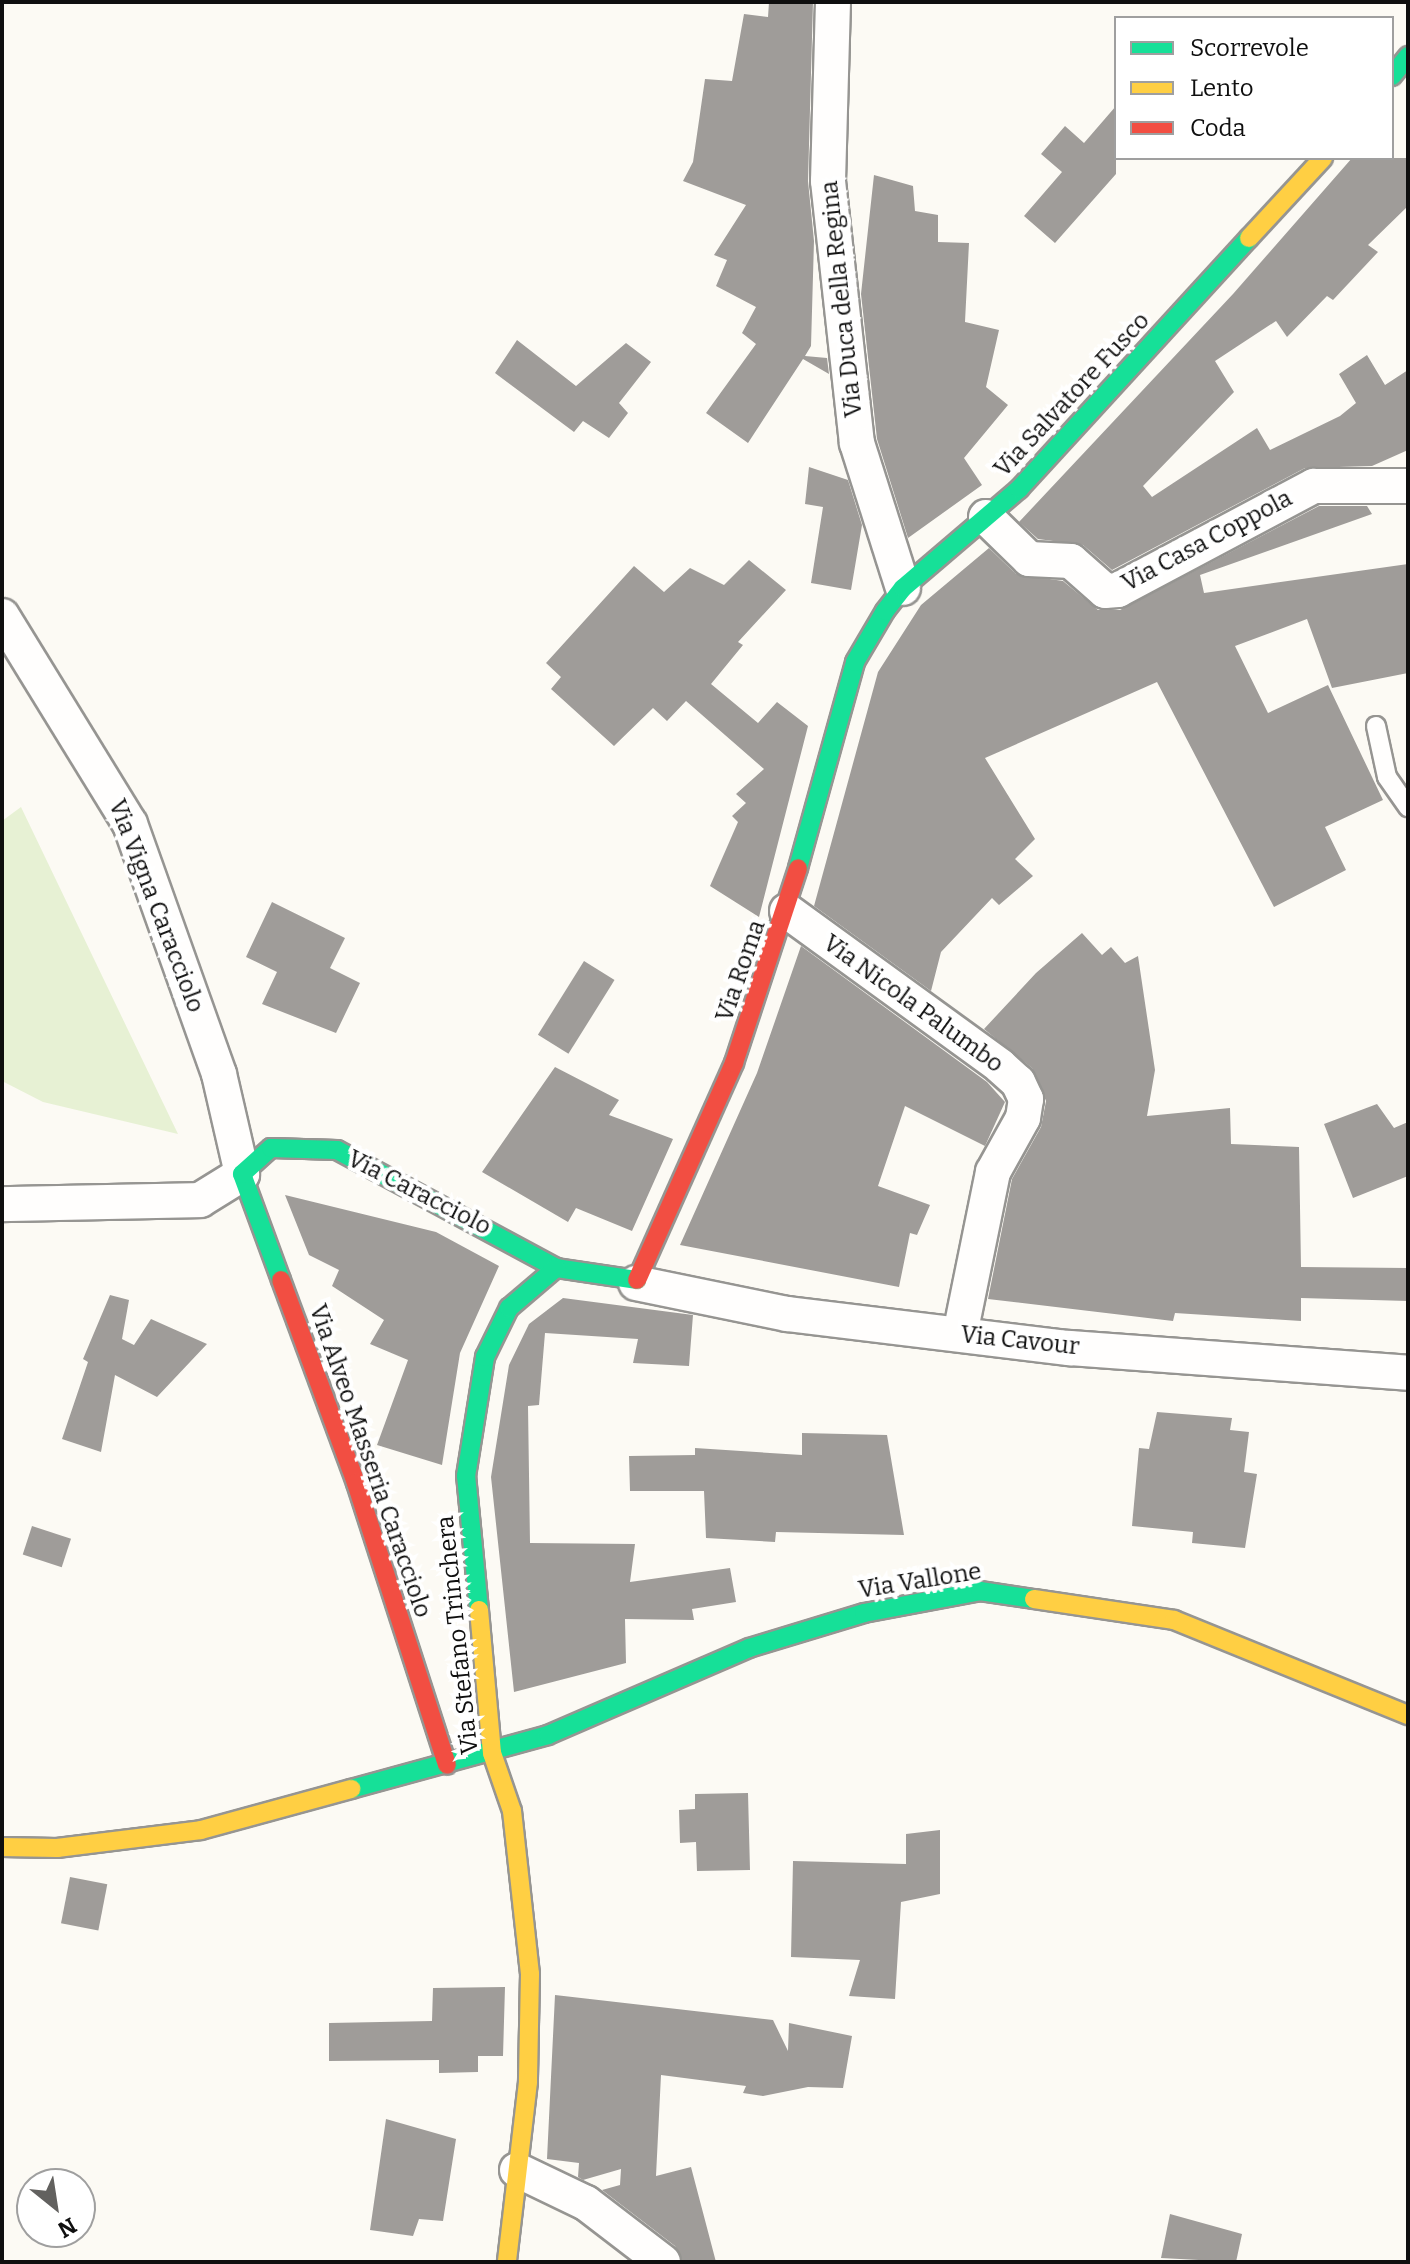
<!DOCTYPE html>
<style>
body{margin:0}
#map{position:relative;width:1410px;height:2264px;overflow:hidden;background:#fcfaf4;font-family:Bitter,serif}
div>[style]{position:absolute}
.green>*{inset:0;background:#e7f1d4}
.building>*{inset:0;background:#9f9c99;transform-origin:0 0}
.roads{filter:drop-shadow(2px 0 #969592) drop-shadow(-2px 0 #969592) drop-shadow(0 2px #969592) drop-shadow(0 -2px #969592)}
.lane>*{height:18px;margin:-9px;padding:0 9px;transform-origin:9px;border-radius:9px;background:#fffefd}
.street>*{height:34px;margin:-17px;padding:0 17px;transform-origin:17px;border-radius:17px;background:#fffefd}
.fast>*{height:18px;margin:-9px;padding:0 9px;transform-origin:9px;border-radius:9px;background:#16e098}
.slow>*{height:18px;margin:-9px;padding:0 9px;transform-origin:9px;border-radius:9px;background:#ffcf43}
.jam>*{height:18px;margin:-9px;padding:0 9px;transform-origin:9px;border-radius:9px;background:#f24e42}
span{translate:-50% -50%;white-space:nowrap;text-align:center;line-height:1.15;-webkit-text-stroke:8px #fff;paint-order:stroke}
.street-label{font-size:24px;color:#0f0f0f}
.frame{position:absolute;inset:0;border:4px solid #0f0f0f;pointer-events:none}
.legend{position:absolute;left:1114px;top:16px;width:280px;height:144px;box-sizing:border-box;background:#fff;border:2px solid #9f9f9f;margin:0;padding:10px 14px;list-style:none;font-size:24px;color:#0f0f0f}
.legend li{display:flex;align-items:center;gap:16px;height:40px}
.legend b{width:40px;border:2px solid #9f9f9f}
.north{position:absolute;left:16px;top:2168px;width:80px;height:80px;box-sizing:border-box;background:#fff;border:2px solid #9f9f9f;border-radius:50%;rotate:150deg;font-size:22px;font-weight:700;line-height:32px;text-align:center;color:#0f0f0f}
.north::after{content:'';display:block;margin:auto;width:28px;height:36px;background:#62615f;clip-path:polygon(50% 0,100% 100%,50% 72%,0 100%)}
</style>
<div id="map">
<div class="green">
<div style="clip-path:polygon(21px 807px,178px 1134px,43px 1102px,2px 1081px,2px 821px)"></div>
</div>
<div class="building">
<div style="clip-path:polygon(769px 2px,813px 2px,808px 181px,814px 241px,811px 346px,805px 356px,827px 358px,829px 374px,803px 359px,748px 443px,706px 413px,756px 344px,742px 333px,756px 307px,716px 286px,727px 260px,714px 255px,746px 205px,683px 181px,693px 162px,705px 79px,732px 81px,744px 14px,768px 17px)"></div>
<div style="clip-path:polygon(1116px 106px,1116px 174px,1055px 243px,1024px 216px,1062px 172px,1041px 154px,1065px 126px,1084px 143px)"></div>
<div style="clip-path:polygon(1352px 158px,1408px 158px,1408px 206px,1368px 245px,1378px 252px,1333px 300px,1327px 296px,1287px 337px,1276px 321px,1215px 361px,1234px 392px,1143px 486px,1152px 497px,1257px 428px,1270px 450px,1340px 416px,1356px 403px,1339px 374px,1367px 355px,1385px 385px,1408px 370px,1408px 450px,1372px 466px,1305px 468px,1112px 570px,1083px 545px,1038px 539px,1019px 522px,1233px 294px)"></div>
<div style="clip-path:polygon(874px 175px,913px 186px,915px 211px,938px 215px,938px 242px,969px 243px,965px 322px,999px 330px,986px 387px,1008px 405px,964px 458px,982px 485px,908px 538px,877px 439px,861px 294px)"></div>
<div style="clip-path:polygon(517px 340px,576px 386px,626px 343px,651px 362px,619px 403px,628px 413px,609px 438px,583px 421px,574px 432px,495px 373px)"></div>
<div style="clip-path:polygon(809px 467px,848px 480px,862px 525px,851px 590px,811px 583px,823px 507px,805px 504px)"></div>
<div style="clip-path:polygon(1319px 506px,1367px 506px,1372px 514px,1200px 575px,1204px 593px,1408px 564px,1408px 673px,1332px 688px,1307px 619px,1235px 646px,1268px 713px,1328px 685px,1383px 800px,1325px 827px,1346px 870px,1274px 907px,1157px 682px,985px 758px,1035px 839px,1015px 859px,1033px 876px,999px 905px,992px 898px,941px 952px,931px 991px,814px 906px,878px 672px,921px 605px,989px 548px,1016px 574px,1063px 581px,1098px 610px,1120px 610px)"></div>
<div style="clip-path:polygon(749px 560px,786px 590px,738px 642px,743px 645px,711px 684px,758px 723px,777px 702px,808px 726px,759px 917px,710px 886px,738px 822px,732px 816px,746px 803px,736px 794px,764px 769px,686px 701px,667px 721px,653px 708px,614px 746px,551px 689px,561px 677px,546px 663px,634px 566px,664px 592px,690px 568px,724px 585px)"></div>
<div style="clip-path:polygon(272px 902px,345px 938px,330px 968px,360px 983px,336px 1033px,262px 1004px,277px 972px,246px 957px)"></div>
<div style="clip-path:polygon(1082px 933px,1102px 955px,1111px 947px,1125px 963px,1138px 956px,1155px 1070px,1147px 1116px,1230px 1108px,1231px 1144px,1299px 1147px,1301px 1267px,1408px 1268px,1408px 1301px,1301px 1298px,1301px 1321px,1175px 1313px,1173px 1321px,988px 1299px,1012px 1179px,1041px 1127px,1046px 1101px,1032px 1068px,984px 1029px,1036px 973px)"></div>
<div style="clip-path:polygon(801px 946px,987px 1082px,1005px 1102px,985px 1146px,905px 1106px,878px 1186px,930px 1205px,917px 1235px,910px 1233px,899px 1287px,680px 1245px,757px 1073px)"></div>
<div style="left:584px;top:961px;width:36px;height:87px;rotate:32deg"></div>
<div style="clip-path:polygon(555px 1067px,619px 1100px,609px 1115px,673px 1139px,632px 1231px,576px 1208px,568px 1222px,482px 1172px)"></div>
<div style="clip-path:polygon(1377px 1104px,1394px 1128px,1408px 1122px,1408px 1176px,1353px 1198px,1324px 1124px)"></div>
<div style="clip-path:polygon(285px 1195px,436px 1232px,499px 1266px,460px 1353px,442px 1465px,377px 1445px,408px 1360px,370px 1344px,384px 1320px,332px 1286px,339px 1270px,309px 1255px)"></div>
<div style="clip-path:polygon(110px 1295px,129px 1300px,122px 1339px,134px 1345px,151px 1319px,207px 1344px,157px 1397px,115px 1375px,101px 1452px,62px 1439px,88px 1362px,83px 1359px)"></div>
<div style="clip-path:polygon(563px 1298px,693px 1315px,689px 1366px,633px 1363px,638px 1339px,545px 1333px,539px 1405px,528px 1406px,530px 1543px,635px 1544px,630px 1582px,730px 1568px,736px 1602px,692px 1609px,694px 1620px,625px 1619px,626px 1663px,514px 1692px,491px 1477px,509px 1365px,529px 1324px)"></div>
<div style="clip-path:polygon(1157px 1412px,1232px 1418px,1230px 1430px,1249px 1432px,1244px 1472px,1257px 1474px,1245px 1548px,1192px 1543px,1193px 1532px,1132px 1526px,1139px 1448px,1149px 1449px)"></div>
<div style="clip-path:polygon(802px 1433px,887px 1435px,904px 1535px,776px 1532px,775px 1542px,706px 1538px,704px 1491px,630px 1491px,629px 1456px,695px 1455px,695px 1448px,802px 1455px)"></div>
<div style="left:32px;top:1526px;width:41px;height:30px;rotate:18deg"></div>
<div style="clip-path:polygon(748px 1793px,750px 1870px,697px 1871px,696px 1842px,680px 1843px,679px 1810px,695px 1809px,695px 1794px)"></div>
<div style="clip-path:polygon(940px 1830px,940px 1894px,901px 1902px,895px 1999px,849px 1996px,860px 1960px,791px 1957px,793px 1861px,906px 1864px,906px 1834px)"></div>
<div style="left:70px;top:1877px;width:38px;height:47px;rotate:11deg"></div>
<div style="clip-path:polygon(505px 1987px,503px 2056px,478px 2056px,478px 2072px,439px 2073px,439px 2060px,329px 2061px,329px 2023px,432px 2021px,433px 1988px)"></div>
<div style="clip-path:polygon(555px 1995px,773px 2020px,788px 2051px,789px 2023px,852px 2036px,843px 2088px,808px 2087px,763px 2096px,743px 2093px,746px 2086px,661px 2075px,656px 2176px,691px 2167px,716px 2262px,683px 2262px,675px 2246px,602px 2190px,620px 2185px,621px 2169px,583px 2180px,578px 2177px,579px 2163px,547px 2159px)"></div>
<div style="clip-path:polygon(386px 2119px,456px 2139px,443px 2221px,419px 2219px,413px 2236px,370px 2230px)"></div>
<div style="clip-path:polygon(1170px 2214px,1242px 2234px,1236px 2262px,1161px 2258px)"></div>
</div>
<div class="roads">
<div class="lane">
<div style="left:1376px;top:726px;width:52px;rotate:77.8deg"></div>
<div style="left:1387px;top:777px;width:37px;rotate:55deg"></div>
</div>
<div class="street">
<div style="left:833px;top:2px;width:179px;rotate:91.6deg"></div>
<div style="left:828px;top:181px;width:264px;rotate:83.7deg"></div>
<div style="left:857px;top:443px;width:152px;rotate:72.4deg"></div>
<div style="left:986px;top:517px;width:60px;rotate:44.3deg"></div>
<div style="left:1029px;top:559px;width:42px;rotate:2.7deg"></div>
<div style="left:1071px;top:561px;width:45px;rotate:41.4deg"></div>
<div style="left:1105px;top:591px;width:13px;rotate:-4deg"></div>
<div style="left:1118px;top:590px;width:222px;rotate:-28deg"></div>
<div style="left:1314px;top:486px;width:94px"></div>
<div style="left:2px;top:616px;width:244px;rotate:58.4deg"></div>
<div style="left:130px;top:824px;width:265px;rotate:70.4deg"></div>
<div style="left:219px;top:1074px;width:103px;rotate:77deg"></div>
<div style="left:242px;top:1174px;width:49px;rotate:148.2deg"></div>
<div style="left:200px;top:1200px;width:198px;rotate:178.8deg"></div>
<div style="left:787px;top:911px;width:263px;rotate:36deg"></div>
<div style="left:1000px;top:1066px;width:24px;rotate:42deg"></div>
<div style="left:1018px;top:1082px;width:19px;rotate:65deg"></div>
<div style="left:1026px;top:1099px;width:19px;rotate:99deg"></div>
<div style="left:1023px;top:1118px;width:62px;rotate:119.1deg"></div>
<div style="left:993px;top:1172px;width:165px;rotate:101.5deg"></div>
<div style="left:636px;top:1283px;width:154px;rotate:11.6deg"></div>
<div style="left:787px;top:1314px;width:285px;rotate:6.9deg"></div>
<div style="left:1070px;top:1348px;width:339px;rotate:4.2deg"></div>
<div style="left:517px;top:2170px;width:76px;rotate:25.6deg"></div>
<div style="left:586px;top:2203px;width:97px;rotate:37.5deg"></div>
</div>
<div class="fast">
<div style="left:1392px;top:76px;width:26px;rotate:-51deg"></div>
<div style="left:798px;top:868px;width:214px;rotate:-74.5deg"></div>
<div style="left:855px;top:662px;width:59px;rotate:-59.5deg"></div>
<div style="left:885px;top:611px;width:29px;rotate:-52deg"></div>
<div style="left:903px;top:588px;width:153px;rotate:-40.5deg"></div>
<div style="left:1019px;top:489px;width:340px;rotate:-47.5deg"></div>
<div style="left:281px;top:1280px;width:113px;rotate:-110.2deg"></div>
<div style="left:242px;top:1174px;width:39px;rotate:-42deg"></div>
<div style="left:271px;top:1148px;width:66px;rotate:1.7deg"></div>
<div style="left:337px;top:1150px;width:249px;rotate:28.3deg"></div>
<div style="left:556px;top:1268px;width:82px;rotate:8.4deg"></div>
<div style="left:479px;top:1610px;width:135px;rotate:-95.5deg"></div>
<div style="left:466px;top:1476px;width:121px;rotate:-80.9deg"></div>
<div style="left:485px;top:1357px;width:55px;rotate:-63.9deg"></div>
<div style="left:509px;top:1308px;width:62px;rotate:-40.4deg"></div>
<div style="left:351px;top:1789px;width:204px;rotate:-15.3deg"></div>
<div style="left:548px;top:1735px;width:219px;rotate:-23.4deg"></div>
<div style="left:749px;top:1648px;width:120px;rotate:-16.9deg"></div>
<div style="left:864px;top:1613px;width:118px;rotate:-10.7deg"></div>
<div style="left:980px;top:1591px;width:55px;rotate:8.4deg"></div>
</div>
<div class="slow">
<div style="left:1249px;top:238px;width:109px;rotate:-47.2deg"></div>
<div style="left:1034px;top:1599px;width:142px;rotate:8.5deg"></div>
<div style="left:1174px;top:1620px;width:253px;rotate:22.1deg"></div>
<div style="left:479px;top:1610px;width:144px;rotate:84.8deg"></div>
<div style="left:492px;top:1753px;width:61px;rotate:71deg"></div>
<div style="left:512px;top:1811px;width:164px;rotate:83.7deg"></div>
<div style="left:530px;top:1974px;width:108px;rotate:91.1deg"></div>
<div style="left:528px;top:2082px;width:181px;rotate:96.7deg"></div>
<div style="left:2px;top:1847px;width:55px;rotate:1deg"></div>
<div style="left:57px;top:1848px;width:145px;rotate:-7.1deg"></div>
<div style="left:201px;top:1830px;width:156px;rotate:-15.3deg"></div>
</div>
<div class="jam">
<div style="left:281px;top:1280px;width:216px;rotate:69.7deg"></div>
<div style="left:356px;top:1483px;width:296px;rotate:72.1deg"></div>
<div style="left:637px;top:1280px;width:238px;rotate:-65.9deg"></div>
<div style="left:734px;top:1063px;width:205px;rotate:-71.8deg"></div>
</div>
</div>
<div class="street-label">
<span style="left:842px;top:299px;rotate:-96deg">Via Duca della Regina</span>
<span style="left:1072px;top:395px;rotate:-47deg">Via Salvatore Fusco</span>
<span style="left:1207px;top:541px;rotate:-28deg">Via Casa Coppola</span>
<span style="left:156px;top:906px;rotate:69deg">Via Vigna Caracciolo</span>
<span style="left:741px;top:971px;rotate:-71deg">Via Roma</span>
<span style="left:913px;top:1004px;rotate:36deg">Via Nicola Palumbo</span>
<span style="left:419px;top:1193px;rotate:27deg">Via Caracciolo</span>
<span style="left:1020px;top:1341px;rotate:6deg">Via Cavour</span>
<span style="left:370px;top:1461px;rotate:71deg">Via Alveo Masseria Caracciolo</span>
<span style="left:920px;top:1581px;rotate:-9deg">Via Vallone</span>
<span style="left:458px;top:1635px;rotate:-96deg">Via Stefano Trinchera</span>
</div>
<div class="frame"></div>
<ul class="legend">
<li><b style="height:10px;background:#16e098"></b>Scorrevole</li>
<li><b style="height:10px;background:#ffcf43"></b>Lento</li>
<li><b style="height:10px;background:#f24e42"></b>Coda</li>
</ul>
<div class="north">N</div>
</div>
